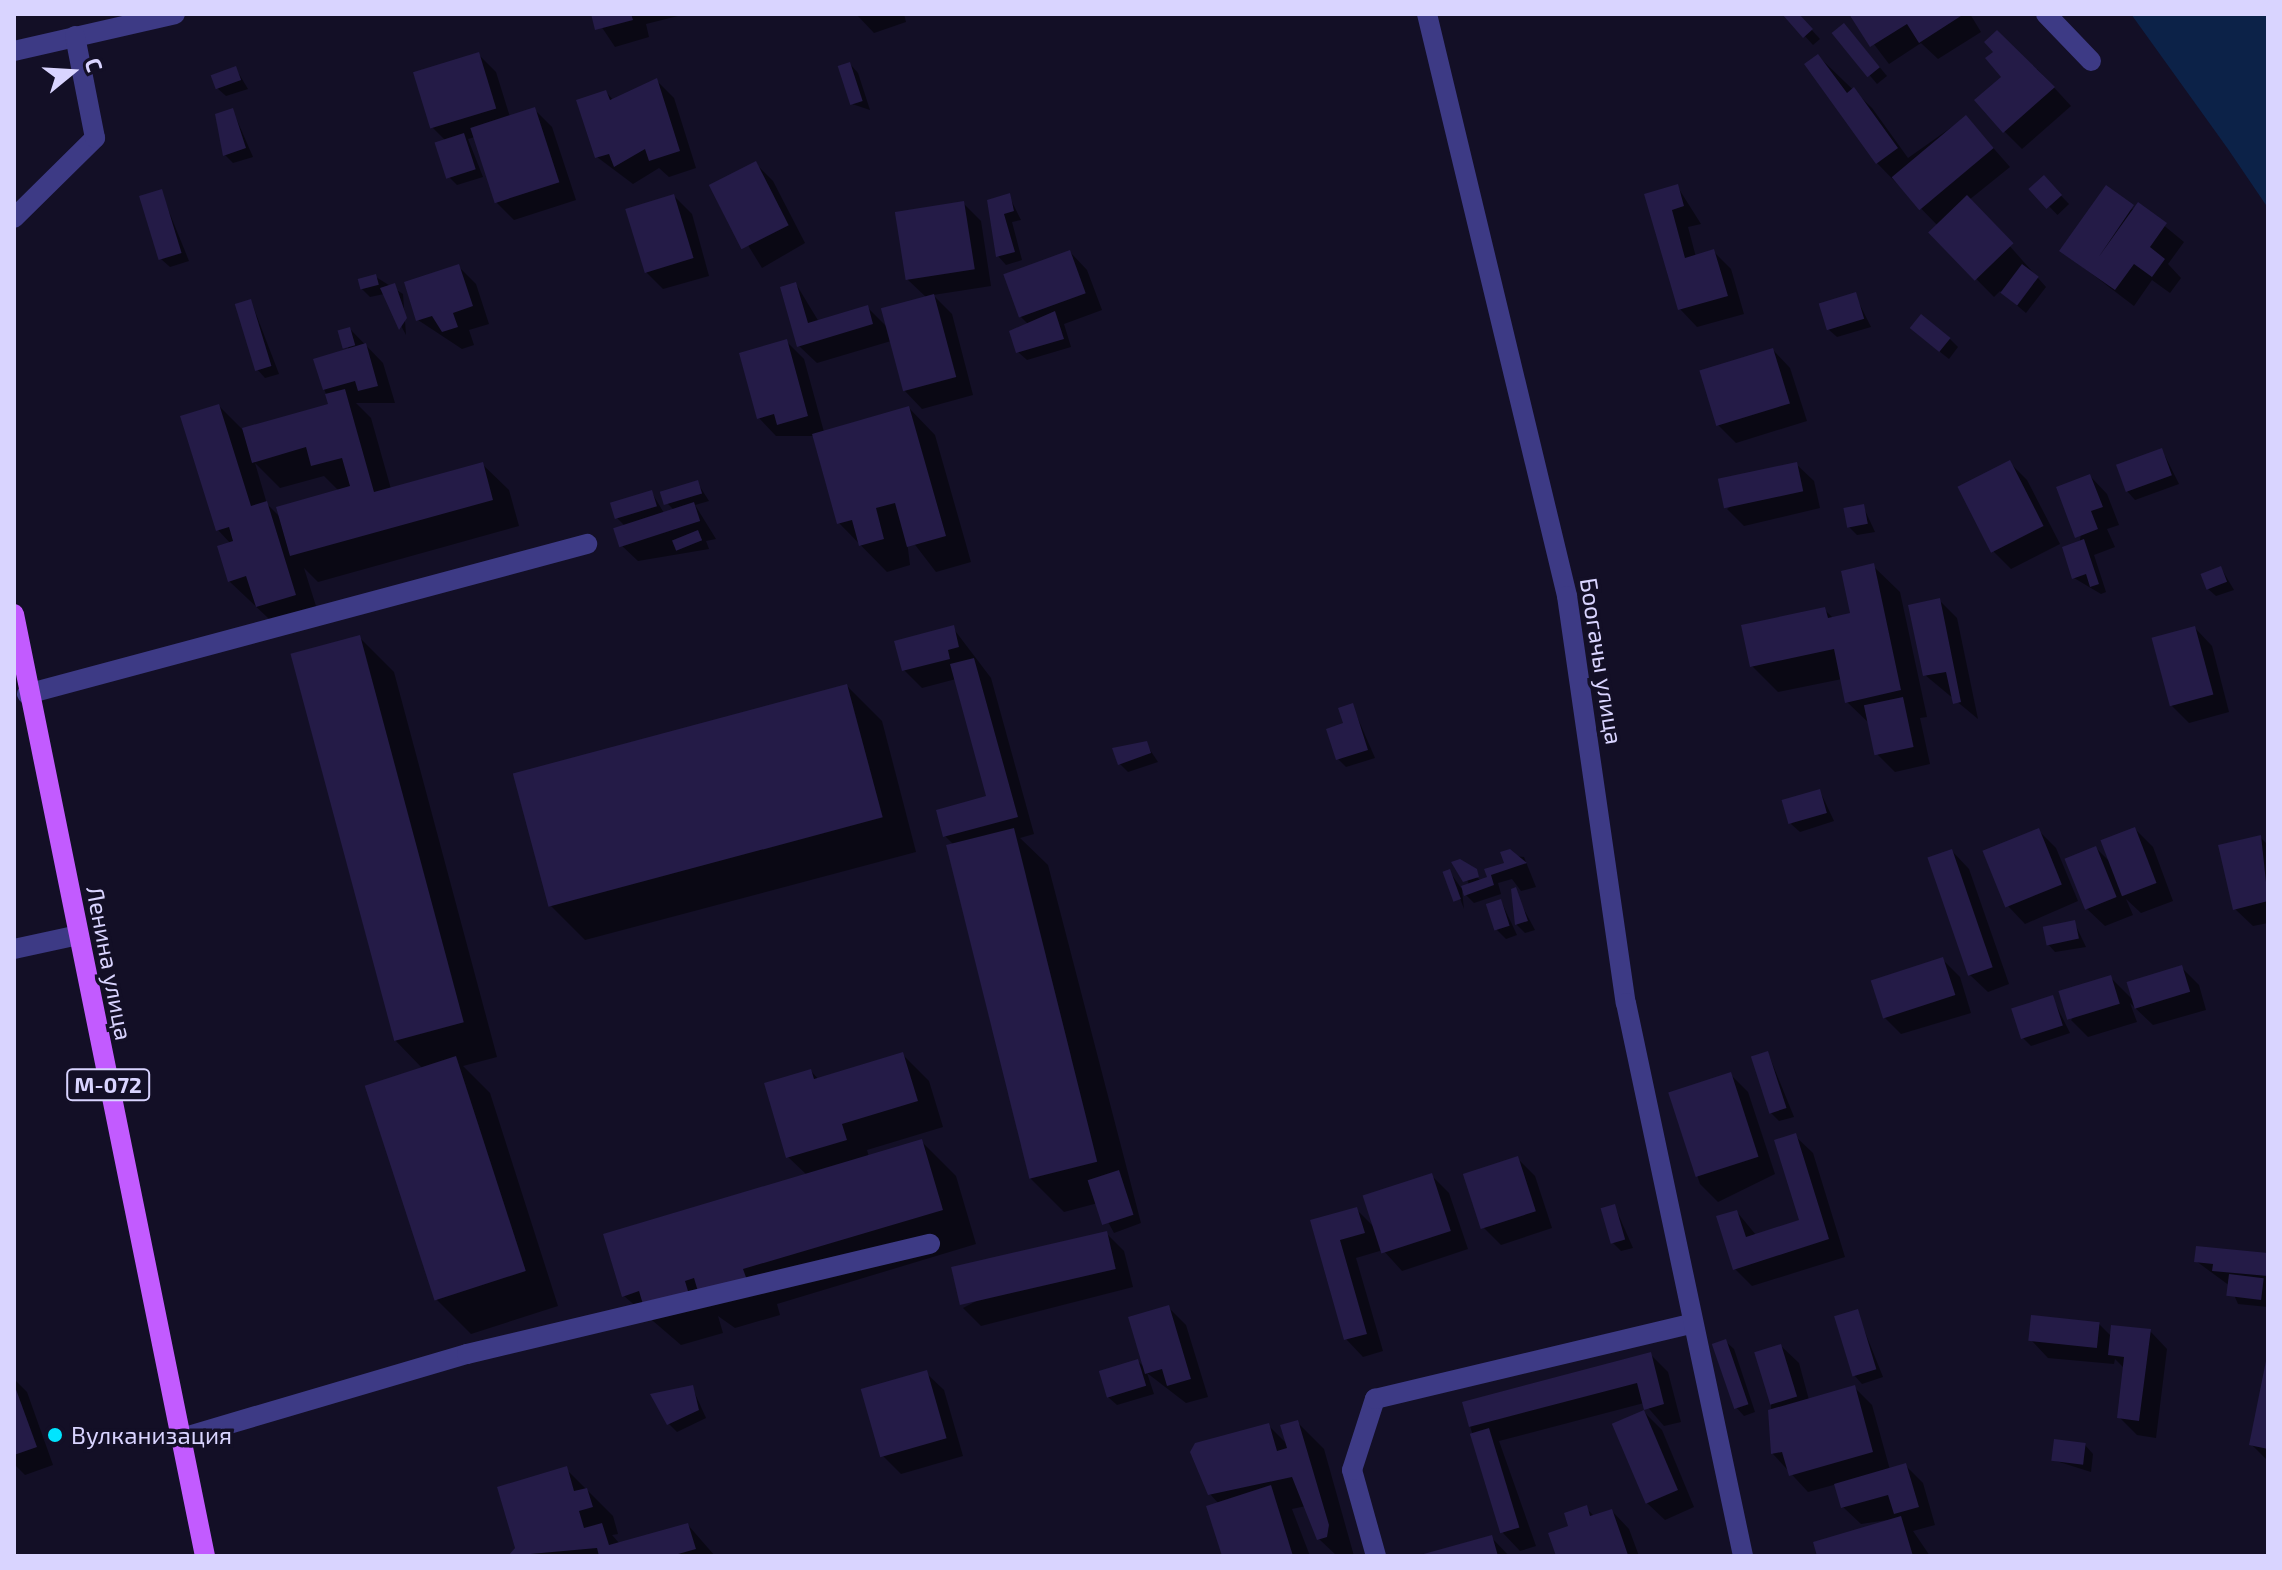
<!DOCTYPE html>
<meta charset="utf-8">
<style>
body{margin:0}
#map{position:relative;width:2282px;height:1570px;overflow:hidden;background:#130f26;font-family:"Exo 2",sans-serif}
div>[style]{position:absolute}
.water>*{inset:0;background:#0c2248}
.shadow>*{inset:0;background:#0007;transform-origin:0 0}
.building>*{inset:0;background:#241b47;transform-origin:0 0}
.service>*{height:20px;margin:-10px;padding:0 10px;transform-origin:10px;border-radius:10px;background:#3d3a85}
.minor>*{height:20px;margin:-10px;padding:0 10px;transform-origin:10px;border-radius:10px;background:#3d3a85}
.tertiary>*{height:20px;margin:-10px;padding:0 10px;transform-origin:10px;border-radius:10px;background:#3d3a85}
.primary>*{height:20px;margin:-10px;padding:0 10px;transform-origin:10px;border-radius:10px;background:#c25bff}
.dots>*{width:22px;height:22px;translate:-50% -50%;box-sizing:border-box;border:4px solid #130f26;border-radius:50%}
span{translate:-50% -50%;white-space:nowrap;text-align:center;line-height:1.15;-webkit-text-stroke:7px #130f26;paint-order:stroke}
.shield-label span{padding:2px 6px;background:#130f26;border:2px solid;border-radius:6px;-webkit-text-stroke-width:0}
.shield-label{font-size:22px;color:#d9d4ff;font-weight:700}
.street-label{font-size:24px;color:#d9d4ff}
.poi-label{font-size:24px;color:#d9d4ff}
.left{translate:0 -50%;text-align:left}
.frame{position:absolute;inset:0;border:16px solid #d9d4ff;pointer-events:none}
.north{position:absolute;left:32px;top:32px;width:80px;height:80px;-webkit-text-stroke:6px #130f26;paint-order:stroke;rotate:72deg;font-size:22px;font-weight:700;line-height:32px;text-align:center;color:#d9d4ff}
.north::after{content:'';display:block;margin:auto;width:28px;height:36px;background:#d9d4ff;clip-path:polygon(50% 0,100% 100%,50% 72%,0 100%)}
</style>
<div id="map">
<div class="water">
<div style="clip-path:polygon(2131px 14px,2268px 14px,2268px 208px,2228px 149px)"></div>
</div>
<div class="shadow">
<div style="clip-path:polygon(593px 14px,677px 14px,678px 16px,646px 24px,649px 37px,615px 47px)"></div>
<div style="clip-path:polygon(856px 14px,904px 14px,906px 22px,874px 33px)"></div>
<div style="clip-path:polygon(1785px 14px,1797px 14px,1820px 39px,1813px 45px)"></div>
<div style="clip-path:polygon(1851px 14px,1970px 14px,1981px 32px,1938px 59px,1921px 43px,1889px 64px)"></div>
<div style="clip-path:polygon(1834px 33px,1852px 34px,1887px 76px,1877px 84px)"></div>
<div style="clip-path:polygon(478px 54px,496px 72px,510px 117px,535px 110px,552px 127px,576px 200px,514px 220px,496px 202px,475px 137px,468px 139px,483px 177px,457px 185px,449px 177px,446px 141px,432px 127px)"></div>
<div style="clip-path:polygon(1818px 56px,1872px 108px,1908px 158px,1966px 117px,2010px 167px,1969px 200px,2046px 287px,2026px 313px,2000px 291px,1994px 297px,1931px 233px,1938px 226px,1877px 163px)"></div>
<div style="clip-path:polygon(850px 64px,858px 73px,870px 110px,852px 104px)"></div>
<div style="clip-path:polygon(236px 69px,248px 89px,226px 96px,217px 88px)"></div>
<div style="clip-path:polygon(2037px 69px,2071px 106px,2022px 149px,2004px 131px,2004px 77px)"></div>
<div style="clip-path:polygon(656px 80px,674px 98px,696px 168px,669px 177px,659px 168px,633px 184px,597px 157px,606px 92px,614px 101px)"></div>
<div style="clip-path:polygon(233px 111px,253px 157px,233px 163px,225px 155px)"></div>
<div style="clip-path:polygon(755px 163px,773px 181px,805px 243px,762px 268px,711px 185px)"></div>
<div style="left:2044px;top:178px;width:36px;height:16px;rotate:46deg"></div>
<div style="clip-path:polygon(1677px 186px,1701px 224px,1688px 227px,1696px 257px,1714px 252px,1731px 269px,1744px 314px,1697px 327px,1680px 309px,1647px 195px)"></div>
<div style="clip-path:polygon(161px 192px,189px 261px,170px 267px,161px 259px)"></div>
<div style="clip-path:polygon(674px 196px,692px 214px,709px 276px,663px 289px,645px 271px)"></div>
<div style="clip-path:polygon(1009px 196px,1021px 220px,1012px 222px,1022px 260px,1006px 265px,998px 256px,990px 202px)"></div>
<div style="clip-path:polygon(963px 203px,981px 221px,991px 286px,933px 295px,952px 314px,973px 395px,922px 409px,905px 391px,891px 341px,817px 363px,799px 346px,796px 284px,819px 322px,867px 307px,888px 328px,927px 298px,907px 279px)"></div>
<div style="clip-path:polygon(2139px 205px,2184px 242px,2168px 264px,2181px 278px,2170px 293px,2152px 280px,2134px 306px,2062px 251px)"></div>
<div style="clip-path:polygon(1070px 252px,1087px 270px,1102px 310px,1064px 324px,1071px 347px,1027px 360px,1018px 352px,1029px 325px,1020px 316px)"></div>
<div style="clip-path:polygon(459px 267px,476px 284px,489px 324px,469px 330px,474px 345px,462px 349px,418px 320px)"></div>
<div style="clip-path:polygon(376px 277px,403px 294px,406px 335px,384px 294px,370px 297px,362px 289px)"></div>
<div style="clip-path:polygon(1855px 295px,1871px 327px,1837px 337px,1828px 329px)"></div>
<div style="clip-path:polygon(251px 301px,279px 374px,265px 378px,257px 369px)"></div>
<div style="clip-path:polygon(evenodd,350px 329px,383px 363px,395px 403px,356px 403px,371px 418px,391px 489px,482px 464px,509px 490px,519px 526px,318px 582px,304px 568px,321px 622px,284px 633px,229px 581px,231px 544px,218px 530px,219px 406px,243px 430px,331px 406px,324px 389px,348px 351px,350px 329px,255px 463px,280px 488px,324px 476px,339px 491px,281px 518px,267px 504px,255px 463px)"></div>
<div style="clip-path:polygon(1920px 336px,1950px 339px,1958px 347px,1949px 359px)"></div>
<div style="clip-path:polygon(787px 342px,804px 359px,824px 432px,909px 408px,935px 435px,971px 562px,936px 572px,906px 533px,910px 565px,887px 572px,839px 523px,815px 436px,776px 436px,759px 418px)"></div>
<div style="clip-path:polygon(1773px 350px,1790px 368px,1807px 421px,1736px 443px,1718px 425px)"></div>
<div style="clip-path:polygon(2162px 450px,2179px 484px,2135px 500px,2127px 491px)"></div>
<div style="clip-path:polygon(2009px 462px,2027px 480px,2060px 544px,2011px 569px,1994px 552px)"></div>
<div style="clip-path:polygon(1796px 464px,1814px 481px,1820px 508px,1744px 526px,1727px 509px)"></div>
<div style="clip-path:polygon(2090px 476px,2107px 494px,2119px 525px,2107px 529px,2115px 547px,2094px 555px,2106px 592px,2101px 594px,2074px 578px)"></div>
<div style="clip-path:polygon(697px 482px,709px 501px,695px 505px,716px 539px,706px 541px,709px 549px,638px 561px,620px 544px,624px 525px,617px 518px,652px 493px,664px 513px,674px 510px,667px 503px)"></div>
<div style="clip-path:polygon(1863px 506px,1875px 532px,1857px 535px,1849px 527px)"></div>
<div style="clip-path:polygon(1873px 566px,1900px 592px,1927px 717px,1920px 718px,1930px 764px,1895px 772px,1877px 754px,1871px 725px,1847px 702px,1842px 679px,1778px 692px,1752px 666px,1824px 609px,1834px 619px,1852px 615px)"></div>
<div style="clip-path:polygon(2221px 568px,2234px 590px,2216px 596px,2207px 588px)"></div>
<div style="clip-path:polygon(1939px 600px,1957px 618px,1978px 719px,1925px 675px)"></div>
<div style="clip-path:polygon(953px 628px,991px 678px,1034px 834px,1020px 838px,1048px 865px,1141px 1223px,1114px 1233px,1098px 1203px,1064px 1212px,1029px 1177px,954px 845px,945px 836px,988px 798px,956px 679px,922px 688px,904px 670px)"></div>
<div style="clip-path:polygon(2195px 628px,2212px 646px,2229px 712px,2189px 723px,2171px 705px)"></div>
<div style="clip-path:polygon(359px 637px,394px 672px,497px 1057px,463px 1066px,490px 1093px,558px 1306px,471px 1334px,437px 1300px,423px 1069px,395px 1040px)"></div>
<div style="clip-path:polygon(847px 686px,882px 721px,916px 852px,585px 940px,551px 906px)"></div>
<div style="clip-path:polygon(1352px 705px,1375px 758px,1346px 767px,1338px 759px)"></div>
<div style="clip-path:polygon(1146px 744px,1158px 762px,1128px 772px,1120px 764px)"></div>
<div style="clip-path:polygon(1820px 791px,1834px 821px,1800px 832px,1791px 824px)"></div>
<div style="clip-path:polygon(2135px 829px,2153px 847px,2173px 901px,2141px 913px,2126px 899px,2133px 915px,2105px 926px,2087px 909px,2096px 848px,2112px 864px)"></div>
<div style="clip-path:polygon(2038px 830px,2056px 848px,2078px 901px,2025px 924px,2008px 906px)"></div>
<div style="clip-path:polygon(2260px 837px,2268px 845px,2268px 923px,2253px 926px,2235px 909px)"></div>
<div style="clip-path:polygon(1952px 851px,1969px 869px,2009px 984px,1988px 992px,1970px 975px)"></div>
<div style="clip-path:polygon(1503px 855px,1524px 857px,1536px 887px,1521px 891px,1512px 879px,1498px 883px,1501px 894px,1474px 903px,1462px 891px,1464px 909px,1450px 872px,1461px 888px,1469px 885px,1460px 861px,1481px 881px,1489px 879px,1486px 871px,1506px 864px)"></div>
<div style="clip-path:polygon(1513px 894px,1519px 900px,1535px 930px,1525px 933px,1517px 925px)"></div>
<div style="clip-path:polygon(1501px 901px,1517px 935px,1506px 939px,1497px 930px)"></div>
<div style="clip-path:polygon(2074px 922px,2086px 947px,2055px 952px,2047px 943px)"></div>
<div style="clip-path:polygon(1942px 959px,1960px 977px,1971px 1013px,1901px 1034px,1883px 1016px)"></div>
<div style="clip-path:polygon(2181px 967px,2199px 985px,2206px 1010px,2153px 1025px,2130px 1003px,2137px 1022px,2088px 1037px,2071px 1020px,2110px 977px,2133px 1000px)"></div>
<div style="clip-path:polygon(2052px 997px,2070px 1033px,2031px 1046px,2023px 1038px)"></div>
<div style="clip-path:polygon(1768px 1053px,1794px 1117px,1779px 1121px,1771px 1113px)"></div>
<div style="clip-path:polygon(902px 1054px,929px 1081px,943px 1127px,867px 1150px,869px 1157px,921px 1141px,956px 1176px,976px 1244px,777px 1304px,780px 1315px,735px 1328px,718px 1316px,723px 1333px,681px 1345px,624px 1296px,807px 1175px,788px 1157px,811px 1071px,819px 1080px)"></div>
<div style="clip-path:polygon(1730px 1074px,1748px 1092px,1775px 1174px,1718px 1202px,1700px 1184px,1670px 1095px)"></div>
<div style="clip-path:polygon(1795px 1136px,1813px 1153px,1845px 1257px,1752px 1286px,1735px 1269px,1737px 1212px,1756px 1235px,1801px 1221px)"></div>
<div style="clip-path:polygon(1517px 1158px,1535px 1176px,1552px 1228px,1501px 1245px,1483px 1227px)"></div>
<div style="clip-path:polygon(1431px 1175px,1449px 1193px,1468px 1249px,1402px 1271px,1383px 1250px,1356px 1258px,1383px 1351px,1363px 1357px,1346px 1339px,1313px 1222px,1356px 1209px,1376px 1229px)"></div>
<div style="clip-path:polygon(1615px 1207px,1633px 1248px,1621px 1251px,1613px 1243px)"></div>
<div style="clip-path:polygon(1106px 1233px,1124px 1251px,1133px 1287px,981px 1326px,963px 1308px)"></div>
<div style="clip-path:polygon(2268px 1255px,2268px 1307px,2238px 1304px,2230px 1286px,2196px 1261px)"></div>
<div style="clip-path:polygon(1168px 1307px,1186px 1325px,1208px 1397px,1186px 1403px,1147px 1373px,1154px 1394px,1117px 1405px,1108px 1397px,1138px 1361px,1146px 1369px)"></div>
<div style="clip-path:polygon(1857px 1312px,1883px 1377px,1862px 1384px,1854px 1375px)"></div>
<div style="clip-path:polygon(2099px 1324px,2112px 1337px,2150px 1331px,2167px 1349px,2156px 1438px,2137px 1435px,2119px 1417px,2125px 1369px,2115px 1359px,2114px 1364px,2048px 1358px,2031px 1340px)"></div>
<div style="clip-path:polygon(1725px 1341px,1734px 1349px,1755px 1412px,1744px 1416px,1736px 1407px)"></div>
<div style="clip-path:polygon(1781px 1346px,1799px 1363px,1809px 1400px,1854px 1387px,1872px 1405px,1890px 1470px,1906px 1466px,1923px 1483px,1935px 1525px,1913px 1531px,1930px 1556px,1819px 1556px,1901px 1518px,1861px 1524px,1843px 1507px,1837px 1484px,1808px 1492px,1773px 1454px,1771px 1404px)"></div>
<div style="clip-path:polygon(1650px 1354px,1668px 1372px,1681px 1422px,1664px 1426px,1644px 1403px,1499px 1441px,1536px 1546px,1520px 1551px,1503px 1533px,1470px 1426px)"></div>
<div style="clip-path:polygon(2268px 1354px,2268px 1461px,2251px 1444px)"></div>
<div style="clip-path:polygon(926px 1373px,944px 1390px,963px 1456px,901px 1474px,883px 1456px)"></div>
<div style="clip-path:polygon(14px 1379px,27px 1392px,53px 1465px,25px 1475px,14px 1464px)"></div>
<div style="clip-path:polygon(692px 1387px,706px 1418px,677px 1432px,669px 1424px)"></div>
<div style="clip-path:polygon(1644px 1412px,1662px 1430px,1694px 1507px,1665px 1520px,1647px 1503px)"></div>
<div style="clip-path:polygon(1298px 1423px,1324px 1449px,1354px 1556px,1337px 1556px,1319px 1539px,1306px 1506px,1292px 1509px,1310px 1556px,1224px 1556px,1219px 1504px,1210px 1494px,1268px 1425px,1288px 1445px)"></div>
<div style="clip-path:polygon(2085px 1445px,2093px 1454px,2091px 1472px,2053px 1460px)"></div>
<div style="clip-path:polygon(566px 1469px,613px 1516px,618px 1534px,612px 1535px,620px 1544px,688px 1525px,715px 1556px,510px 1556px)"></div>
<div style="clip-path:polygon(1586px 1508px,1595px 1517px,1612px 1511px,1629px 1529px,1639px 1556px,1558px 1556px,1551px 1535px,1571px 1528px)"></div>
<div style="clip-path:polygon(1491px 1537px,1509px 1556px,1424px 1556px)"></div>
</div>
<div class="building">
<div style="clip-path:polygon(591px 14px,631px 14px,633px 20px,595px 30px)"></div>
<div style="clip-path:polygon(1782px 14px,1799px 14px,1813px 29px,1803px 38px)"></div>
<div style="clip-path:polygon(1849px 14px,1964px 14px,1919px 43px,1907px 24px,1870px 47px)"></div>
<div style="left:1844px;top:23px;width:57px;height:16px;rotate:51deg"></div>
<div style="clip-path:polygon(1997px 30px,2055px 87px,2003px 133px,1974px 100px,2001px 77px,1985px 58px,1993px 52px,1984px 42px)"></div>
<div style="left:479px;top:52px;width:59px;height:69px;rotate:73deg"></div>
<div style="clip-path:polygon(1818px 54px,1847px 93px,1854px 87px,1898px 148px,1876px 164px,1804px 64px)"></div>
<div style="left:850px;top:62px;width:41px;height:13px;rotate:72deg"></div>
<div style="left:236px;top:66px;width:15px;height:27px;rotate:70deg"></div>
<div style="clip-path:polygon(657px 78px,680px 151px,649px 161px,645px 149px,614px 167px,609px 154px,595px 158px,576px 100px,606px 90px,610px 100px)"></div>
<div style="left:535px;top:107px;width:79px;height:68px;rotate:72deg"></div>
<div style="clip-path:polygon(233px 108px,246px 148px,223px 156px,215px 114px)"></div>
<div style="left:1966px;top:115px;width:43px;height:97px;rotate:50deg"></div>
<div style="left:464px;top:133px;width:38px;height:31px;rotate:72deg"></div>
<div style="left:756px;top:161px;width:72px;height:53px;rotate:63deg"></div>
<div style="left:2044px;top:175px;width:27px;height:21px;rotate:48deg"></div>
<div style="clip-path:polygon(1678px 184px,1684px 206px,1672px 210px,1685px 258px,1714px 249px,1728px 296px,1678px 310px,1644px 194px)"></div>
<div style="clip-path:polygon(2106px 185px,2134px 205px,2098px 258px,2138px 202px,2167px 223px,2150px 247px,2165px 259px,2152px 277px,2134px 264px,2115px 290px,2059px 251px)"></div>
<div style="left:162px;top:189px;width:67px;height:24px;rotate:73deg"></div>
<div style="clip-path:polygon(1010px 193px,1014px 211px,1004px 214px,1015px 252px,996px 257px,987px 200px)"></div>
<div style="left:674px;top:194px;width:67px;height:51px;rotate:73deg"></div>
<div style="left:1967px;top:195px;width:67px;height:54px;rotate:46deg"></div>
<div style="left:964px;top:201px;width:69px;height:70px;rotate:81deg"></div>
<div style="left:1070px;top:250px;width:46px;height:71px;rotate:70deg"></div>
<div style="clip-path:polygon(459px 264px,473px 306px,453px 313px,458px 327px,442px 332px,432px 316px,416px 321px,404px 282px)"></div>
<div style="left:2022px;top:264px;width:21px;height:36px;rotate:37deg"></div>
<div style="left:376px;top:274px;width:11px;height:19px;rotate:75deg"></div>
<div style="clip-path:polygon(796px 282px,808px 323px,868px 305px,873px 324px,797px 347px,780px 287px)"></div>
<div style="clip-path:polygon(395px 283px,407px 318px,399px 330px,380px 288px)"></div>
<div style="left:1856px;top:292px;width:28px;height:39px;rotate:73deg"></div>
<div style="left:934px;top:294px;width:86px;height:55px;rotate:75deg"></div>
<div style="left:251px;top:299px;width:70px;height:17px;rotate:73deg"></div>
<div style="clip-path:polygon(1055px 311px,1064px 339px,1016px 353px,1009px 331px)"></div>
<div style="left:1921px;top:314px;width:38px;height:18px;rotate:39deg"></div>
<div style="left:350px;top:327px;width:19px;height:13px;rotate:74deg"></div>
<div style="clip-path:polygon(787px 339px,808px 416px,777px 425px,774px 414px,757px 419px,739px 353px)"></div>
<div style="clip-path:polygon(366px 343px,378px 386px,358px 391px,355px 381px,323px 390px,313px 359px)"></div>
<div style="left:1773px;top:348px;width:58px;height:77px;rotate:73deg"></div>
<div style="clip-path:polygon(345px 389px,374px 492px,483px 462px,493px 500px,290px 556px,276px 507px,350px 486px,342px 458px,311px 466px,306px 447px,252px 463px,242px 428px,328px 404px,325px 394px)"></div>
<div style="clip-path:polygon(219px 404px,251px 506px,267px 501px,296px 595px,256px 607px,246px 576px,228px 582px,217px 546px,233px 541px,229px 527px,216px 531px,180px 416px)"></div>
<div style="clip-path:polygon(909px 406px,946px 536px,907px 547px,895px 503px,876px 508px,884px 539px,859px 546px,852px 520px,837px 524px,812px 434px)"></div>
<div style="left:2162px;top:448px;width:29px;height:49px;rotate:70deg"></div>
<div style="left:2010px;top:460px;width:74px;height:59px;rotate:63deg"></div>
<div style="left:1797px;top:462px;width:30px;height:81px;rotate:78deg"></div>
<div style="clip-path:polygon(2090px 474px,2103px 507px,2091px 511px,2098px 529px,2075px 538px,2056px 487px)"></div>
<div style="left:698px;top:480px;width:14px;height:40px;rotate:73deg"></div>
<div style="left:652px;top:490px;width:17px;height:44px;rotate:73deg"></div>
<div style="left:694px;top:502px;width:20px;height:85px;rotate:72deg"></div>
<div style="left:1864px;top:504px;width:20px;height:21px;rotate:79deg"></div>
<div style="left:698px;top:530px;width:11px;height:28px;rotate:68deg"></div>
<div style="clip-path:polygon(2084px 539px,2099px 584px,2090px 587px,2086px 574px,2072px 579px,2062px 547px)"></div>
<div style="clip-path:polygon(1874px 563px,1901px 690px,1845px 703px,1834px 649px,1750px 667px,1741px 625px,1825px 607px,1828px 618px,1850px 613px,1841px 571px)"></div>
<div style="left:2221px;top:566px;width:17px;height:22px;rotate:69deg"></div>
<div style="clip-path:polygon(1940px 598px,1961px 702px,1953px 704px,1946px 672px,1923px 676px,1908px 605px)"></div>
<div style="clip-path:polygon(954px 625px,959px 647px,948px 650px,950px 659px,902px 671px,894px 641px)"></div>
<div style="left:2195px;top:626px;width:71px;height:45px;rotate:75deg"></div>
<div style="left:360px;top:635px;width:401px;height:72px;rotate:75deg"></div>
<div style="clip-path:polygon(974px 658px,1018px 817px,943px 837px,936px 810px,986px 796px,950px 664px)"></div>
<div style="left:847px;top:684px;width:138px;height:346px;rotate:75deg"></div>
<div style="left:1903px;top:697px;width:51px;height:40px;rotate:78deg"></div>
<div style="clip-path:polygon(1353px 703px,1368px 750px,1336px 760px,1326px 729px,1343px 723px,1338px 708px)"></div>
<div style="clip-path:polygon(1147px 741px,1151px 753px,1118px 765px,1112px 748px)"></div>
<div style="left:1820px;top:789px;width:25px;height:40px;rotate:74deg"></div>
<div style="left:2135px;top:827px;width:60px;height:37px;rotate:69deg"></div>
<div style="left:1014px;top:828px;width:344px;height:70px;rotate:76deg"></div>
<div style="left:2039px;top:828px;width:61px;height:61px;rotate:68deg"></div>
<div style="clip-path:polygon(2261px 835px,2268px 901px,2233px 910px,2218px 845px)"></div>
<div style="left:2096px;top:846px;width:55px;height:34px;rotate:68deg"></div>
<div style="clip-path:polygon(1510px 849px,1527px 863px,1491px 875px,1494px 885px,1464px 896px,1461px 886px,1487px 877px,1484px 869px,1504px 863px,1500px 852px)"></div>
<div style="left:1952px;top:849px;width:125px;height:26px;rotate:71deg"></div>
<div style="clip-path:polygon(1460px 859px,1477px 869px,1479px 877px,1463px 882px,1451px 862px)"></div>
<div style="left:1450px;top:869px;width:32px;height:8px;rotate:70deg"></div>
<div style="clip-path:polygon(1516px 887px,1528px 921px,1515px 925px,1511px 889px)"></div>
<div style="left:1501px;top:899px;width:28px;height:16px;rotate:72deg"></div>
<div style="left:2075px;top:920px;width:19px;height:33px;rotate:78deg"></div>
<div style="left:1943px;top:957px;width:40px;height:76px;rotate:72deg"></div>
<div style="left:2182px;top:965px;width:28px;height:58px;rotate:73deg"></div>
<div style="left:2111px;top:975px;width:30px;height:55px;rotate:73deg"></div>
<div style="left:2053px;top:995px;width:32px;height:44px;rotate:72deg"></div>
<div style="left:1768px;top:1051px;width:60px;height:18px;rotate:72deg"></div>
<div style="clip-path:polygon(903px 1052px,918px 1101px,842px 1124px,847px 1140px,786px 1158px,764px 1083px,811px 1069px,814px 1079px)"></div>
<div style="left:456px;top:1056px;width:226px;height:96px;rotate:72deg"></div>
<div style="left:1731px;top:1072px;width:89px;height:66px;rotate:72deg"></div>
<div style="clip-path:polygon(1796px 1133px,1829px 1239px,1733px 1270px,1716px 1216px,1737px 1210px,1746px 1237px,1799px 1220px,1774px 1140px)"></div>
<div style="clip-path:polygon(922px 1139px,943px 1210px,743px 1269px,747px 1280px,699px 1295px,694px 1278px,685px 1281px,690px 1298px,645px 1311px,639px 1291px,622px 1297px,603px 1234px)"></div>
<div style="left:1518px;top:1156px;width:58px;height:58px;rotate:72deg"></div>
<div style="left:1119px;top:1170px;width:47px;height:33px;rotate:72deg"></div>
<div style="left:1432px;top:1173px;width:61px;height:73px;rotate:72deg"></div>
<div style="left:1615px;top:1204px;width:37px;height:15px;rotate:74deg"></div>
<div style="clip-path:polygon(1357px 1207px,1365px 1233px,1340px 1240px,1367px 1334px,1344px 1340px,1310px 1220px)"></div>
<div style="left:1107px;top:1231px;width:39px;height:160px;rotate:77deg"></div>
<div style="clip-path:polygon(2196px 1246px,2268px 1253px,2268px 1276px,2212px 1271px,2213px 1264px,2194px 1262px)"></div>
<div style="left:2229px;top:1274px;width:35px;height:22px;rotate:7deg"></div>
<div style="clip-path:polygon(1169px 1305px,1191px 1379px,1167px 1386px,1162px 1369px,1145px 1374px,1128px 1317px)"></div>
<div style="left:1858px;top:1309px;width:63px;height:25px;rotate:73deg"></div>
<div style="left:2031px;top:1315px;width:69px;height:26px;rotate:6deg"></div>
<div style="clip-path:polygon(2111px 1325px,2151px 1329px,2139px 1421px,2117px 1418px,2124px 1357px,2108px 1355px)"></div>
<div style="left:1726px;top:1339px;width:69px;height:15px;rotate:71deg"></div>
<div style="left:1781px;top:1344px;width:55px;height:28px;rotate:73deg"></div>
<div style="clip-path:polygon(2268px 1351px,2268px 1449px,2249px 1445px)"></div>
<div style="clip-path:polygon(1651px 1352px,1664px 1404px,1644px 1410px,1637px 1383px,1469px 1427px,1462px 1402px)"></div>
<div style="left:1138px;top:1359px;width:28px;height:41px;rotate:73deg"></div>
<div style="left:927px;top:1370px;width:71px;height:69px;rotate:74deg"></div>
<div style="clip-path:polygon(14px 1384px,37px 1447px,14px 1455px)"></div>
<div style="clip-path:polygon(693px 1385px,699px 1410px,667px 1425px,650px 1394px)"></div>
<div style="clip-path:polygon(1855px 1385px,1873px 1452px,1789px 1476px,1782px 1452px,1771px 1454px,1768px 1410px)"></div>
<div style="left:1644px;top:1410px;width:87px;height:35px;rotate:67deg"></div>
<div style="clip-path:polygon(1298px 1420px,1329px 1525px,1327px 1537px,1317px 1540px,1292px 1477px,1208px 1495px,1190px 1452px,1195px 1443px,1269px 1423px,1277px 1451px,1287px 1448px,1280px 1425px)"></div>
<div style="left:1489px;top:1428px;width:104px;height:20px;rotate:73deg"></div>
<div style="left:2054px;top:1439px;width:32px;height:22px;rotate:7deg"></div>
<div style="clip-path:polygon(1906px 1463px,1919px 1507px,1894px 1514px,1888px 1495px,1841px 1508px,1834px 1484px)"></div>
<div style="clip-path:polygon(567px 1466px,574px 1491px,587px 1488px,593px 1507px,579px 1511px,584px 1528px,602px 1523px,609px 1545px,688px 1523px,696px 1549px,671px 1556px,599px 1556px,597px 1548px,508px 1556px,515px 1548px,497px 1487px)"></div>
<div style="clip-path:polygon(1271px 1485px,1293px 1556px,1222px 1556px,1206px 1506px)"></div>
<div style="clip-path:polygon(1587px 1505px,1590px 1516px,1612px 1509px,1628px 1555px,1556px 1556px,1548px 1533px,1568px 1526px,1564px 1513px)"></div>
<div style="clip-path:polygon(1901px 1516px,1913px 1556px,1817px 1556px,1813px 1542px)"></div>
<div style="clip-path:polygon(1492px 1535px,1498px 1556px,1420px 1556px,1420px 1555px)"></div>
</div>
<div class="service">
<div style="left:14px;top:51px;width:165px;rotate:-12.9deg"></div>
<div style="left:14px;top:218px;width:114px;rotate:-44.6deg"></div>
<div style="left:95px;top:138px;width:104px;rotate:-101.1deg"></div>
<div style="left:27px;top:694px;width:580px;rotate:-15deg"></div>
<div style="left:178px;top:1439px;width:301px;rotate:-16.4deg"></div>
<div style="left:467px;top:1354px;width:476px;rotate:-13.4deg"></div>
</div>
<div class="minor">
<div style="left:2046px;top:14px;width:65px;rotate:46.2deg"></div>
<div style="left:14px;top:949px;width:66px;rotate:-12.2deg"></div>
<div style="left:1376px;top:1556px;width:89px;rotate:-105.6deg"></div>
<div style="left:1352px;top:1470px;width:75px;rotate:-72.1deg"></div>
<div style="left:1375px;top:1399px;width:324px;rotate:-13.4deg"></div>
</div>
<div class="tertiary">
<div style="left:1427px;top:14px;width:599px;rotate:76.47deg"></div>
<div style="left:1567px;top:596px;width:411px;rotate:81.8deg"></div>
<div style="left:1626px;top:1003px;width:565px;rotate:78.05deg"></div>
</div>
<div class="primary">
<div style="left:14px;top:614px;width:961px;rotate:78.54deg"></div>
</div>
<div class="dots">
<div style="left:55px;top:1435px;background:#00e5ff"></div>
</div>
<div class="shield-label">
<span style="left:108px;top:1085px">М-072</span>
</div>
<div class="street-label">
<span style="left:1602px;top:661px;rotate:81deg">Боогачы улица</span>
<span style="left:110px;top:963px;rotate:79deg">Ленина улица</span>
</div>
<div class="poi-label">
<span class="left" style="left:71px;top:1435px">Вулканизация</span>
</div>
<div class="frame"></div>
<div class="north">С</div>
</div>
